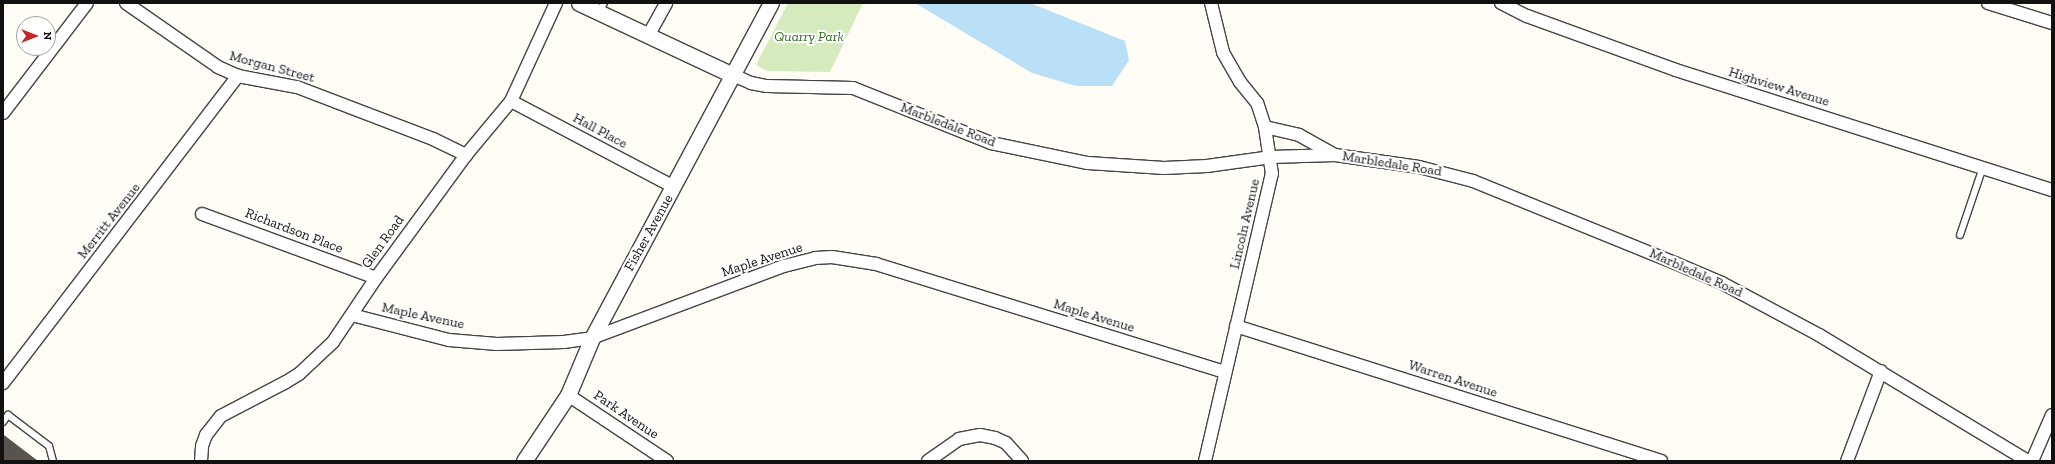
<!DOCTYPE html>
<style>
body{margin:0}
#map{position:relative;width:2055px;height:464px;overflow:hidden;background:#fffdf5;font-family:"Zilla Slab",serif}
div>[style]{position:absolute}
.green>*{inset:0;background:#d5ebbd}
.water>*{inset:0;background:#b9e0f7}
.building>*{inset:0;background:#5a524d}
.roads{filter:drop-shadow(1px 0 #444) drop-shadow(-1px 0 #444) drop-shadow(0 1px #444) drop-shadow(0 -1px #444)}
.service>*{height:6px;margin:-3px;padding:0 3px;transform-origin:3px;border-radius:3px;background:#fff}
.minor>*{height:12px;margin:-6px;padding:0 6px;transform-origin:6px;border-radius:6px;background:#fff}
.tertiary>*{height:15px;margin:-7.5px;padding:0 7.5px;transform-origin:7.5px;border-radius:7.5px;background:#fff}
span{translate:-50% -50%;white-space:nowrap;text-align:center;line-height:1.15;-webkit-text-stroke:4px #fff;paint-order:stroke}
.park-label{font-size:14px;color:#2f6b1f;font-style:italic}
.street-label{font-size:14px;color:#111}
.frame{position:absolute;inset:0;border:4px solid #111;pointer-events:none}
.north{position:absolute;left:16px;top:16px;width:40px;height:40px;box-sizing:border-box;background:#fff;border:1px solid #a0a0a0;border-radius:50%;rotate:90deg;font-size:11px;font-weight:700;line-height:16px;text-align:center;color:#111}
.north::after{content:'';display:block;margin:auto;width:14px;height:18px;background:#c4262e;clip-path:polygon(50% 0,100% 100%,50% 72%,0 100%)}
</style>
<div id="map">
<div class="green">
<div style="clip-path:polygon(788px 3px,863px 3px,830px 72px,767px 71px,756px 65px)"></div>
</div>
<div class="water">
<div style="clip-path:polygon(915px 3px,1030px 3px,1125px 41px,1129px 60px,1112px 86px,1076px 86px,1032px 73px)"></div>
</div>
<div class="building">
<div style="clip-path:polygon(4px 435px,38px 461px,3px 461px)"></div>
</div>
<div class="roads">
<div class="service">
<div style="left:599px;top:13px;width:11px;rotate:-63deg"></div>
<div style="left:1960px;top:235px;width:72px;rotate:-71.3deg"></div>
<div style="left:3px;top:422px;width:9px;rotate:-54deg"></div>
<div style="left:8px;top:415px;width:51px;rotate:37.1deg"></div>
<div style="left:49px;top:446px;width:16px;rotate:75deg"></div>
</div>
<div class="minor">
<div style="left:126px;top:3px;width:112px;rotate:34.8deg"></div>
<div style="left:218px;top:67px;width:22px;rotate:24deg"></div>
<div style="left:238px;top:76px;width:60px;rotate:10.6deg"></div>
<div style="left:297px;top:87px;width:146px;rotate:20.9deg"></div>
<div style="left:433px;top:139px;width:37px;rotate:26deg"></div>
<div style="left:1501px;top:3px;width:29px;rotate:27deg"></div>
<div style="left:1527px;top:16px;width:158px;rotate:19.9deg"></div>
<div style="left:1676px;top:70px;width:395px;rotate:17.7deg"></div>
<div style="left:1988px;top:3px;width:67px;rotate:17.4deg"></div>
<div style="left:648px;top:36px;width:38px;rotate:-61deg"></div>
<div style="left:733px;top:75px;width:20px;rotate:24deg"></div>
<div style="left:751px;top:83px;width:16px;rotate:11deg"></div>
<div style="left:767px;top:86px;width:86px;rotate:1.3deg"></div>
<div style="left:853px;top:88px;width:149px;rotate:21.7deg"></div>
<div style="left:991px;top:143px;width:99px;rotate:11.7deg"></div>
<div style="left:1088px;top:163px;width:76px;rotate:3.8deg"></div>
<div style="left:1164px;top:168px;width:43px;rotate:-2.7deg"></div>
<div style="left:1207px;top:166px;width:65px;rotate:-8deg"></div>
<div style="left:1271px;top:157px;width:64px;rotate:-1.8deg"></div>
<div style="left:511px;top:101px;width:184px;rotate:27.8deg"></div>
<div style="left:3px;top:113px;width:138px;rotate:-52.6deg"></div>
<div style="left:1265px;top:127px;width:35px;rotate:13deg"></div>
<div style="left:1299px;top:135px;width:41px;rotate:29.1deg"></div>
<div style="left:1335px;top:155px;width:85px;rotate:8.1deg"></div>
<div style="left:1419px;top:167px;width:56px;rotate:14.5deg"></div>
<div style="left:1473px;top:181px;width:218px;rotate:22.1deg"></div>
<div style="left:1675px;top:263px;width:51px;rotate:23.1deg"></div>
<div style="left:1722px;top:283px;width:110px;rotate:28.2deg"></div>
<div style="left:1819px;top:335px;width:244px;rotate:31.1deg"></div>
<div style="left:202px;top:214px;width:185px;rotate:20.2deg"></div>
<div style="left:352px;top:315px;width:100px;rotate:14.5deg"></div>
<div style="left:449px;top:340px;width:48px;rotate:4.8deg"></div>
<div style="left:497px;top:344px;width:67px;rotate:-1.7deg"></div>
<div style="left:564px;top:342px;width:28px;rotate:-8deg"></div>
<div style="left:592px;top:338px;width:205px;rotate:-20.6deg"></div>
<div style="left:784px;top:266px;width:32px;rotate:-14deg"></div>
<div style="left:815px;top:258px;width:17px;rotate:-3deg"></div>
<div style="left:832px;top:257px;width:45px;rotate:9deg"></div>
<div style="left:876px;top:264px;width:365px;rotate:17.2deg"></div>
<div style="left:1236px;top:326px;width:446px;rotate:17.6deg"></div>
<div style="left:3px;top:383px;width:387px;rotate:-52.6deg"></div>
<div style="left:568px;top:395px;width:119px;rotate:33.7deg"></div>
<div style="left:201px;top:461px;width:15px;rotate:-86deg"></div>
<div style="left:202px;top:446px;width:12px;rotate:-70deg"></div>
<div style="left:206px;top:435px;width:24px;rotate:-52deg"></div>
<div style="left:221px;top:416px;width:73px;rotate:-27.6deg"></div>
<div style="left:286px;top:382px;width:15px;rotate:-32deg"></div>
<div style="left:299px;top:374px;width:47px;rotate:-43.3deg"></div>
<div style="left:333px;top:342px;width:77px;rotate:-56.1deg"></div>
<div style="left:376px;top:278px;width:152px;rotate:-53.8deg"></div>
<div style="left:466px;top:155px;width:70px;rotate:-50.2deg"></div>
<div style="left:511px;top:101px;width:108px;rotate:-65.3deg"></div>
<div style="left:928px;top:461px;width:38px;rotate:-35deg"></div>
<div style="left:959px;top:439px;width:21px;rotate:-11deg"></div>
<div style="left:980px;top:435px;width:15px;rotate:11deg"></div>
<div style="left:995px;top:438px;width:12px;rotate:24deg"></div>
<div style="left:1006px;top:443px;width:24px;rotate:48deg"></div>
<div style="left:1205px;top:461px;width:295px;rotate:-76.9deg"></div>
<div style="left:1272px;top:174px;width:48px;rotate:-98.5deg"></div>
<div style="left:1265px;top:127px;width:25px;rotate:-108deg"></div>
<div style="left:1257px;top:103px;width:27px;rotate:-129deg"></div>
<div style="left:1240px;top:82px;width:34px;rotate:-120deg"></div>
<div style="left:1223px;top:52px;width:50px;rotate:-103.8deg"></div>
<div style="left:1847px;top:461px;width:96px;rotate:-69.3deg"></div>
<div style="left:2032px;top:461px;width:50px;rotate:-66.5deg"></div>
</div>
<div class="tertiary">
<div style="left:579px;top:3px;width:170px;rotate:25.1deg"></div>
<div style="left:524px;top:461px;width:79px;rotate:-56.3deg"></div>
<div style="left:568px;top:395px;width:62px;rotate:-67.2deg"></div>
<div style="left:592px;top:338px;width:380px;rotate:-61.9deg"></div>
</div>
</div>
<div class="park-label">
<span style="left:809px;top:37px">Quarry Park</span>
</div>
<div class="street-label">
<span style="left:272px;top:67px;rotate:15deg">Morgan Street</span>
<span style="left:1779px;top:87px;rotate:17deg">Highview Avenue</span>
<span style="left:948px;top:125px;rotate:21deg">Marbledale Road</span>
<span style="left:600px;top:131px;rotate:28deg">Hall Place</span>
<span style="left:1392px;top:164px;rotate:9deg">Marbledale Road</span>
<span style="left:109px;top:221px;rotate:-52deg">Merritt Avenue</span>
<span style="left:1245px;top:224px;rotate:-77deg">Lincoln Avenue</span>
<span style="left:294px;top:231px;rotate:21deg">Richardson Place</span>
<span style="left:649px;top:233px;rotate:-61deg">Fisher Avenue</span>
<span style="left:383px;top:242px;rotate:-54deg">Glen Road</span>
<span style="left:762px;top:260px;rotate:-18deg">Maple Avenue</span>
<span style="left:1696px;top:273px;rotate:24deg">Marbledale Road</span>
<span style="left:423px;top:316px;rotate:12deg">Maple Avenue</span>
<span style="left:1094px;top:316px;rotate:17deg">Maple Avenue</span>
<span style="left:1453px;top:379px;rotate:18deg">Warren Avenue</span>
<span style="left:626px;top:415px;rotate:34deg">Park Avenue</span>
</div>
<div class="frame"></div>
<div class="north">N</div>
</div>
